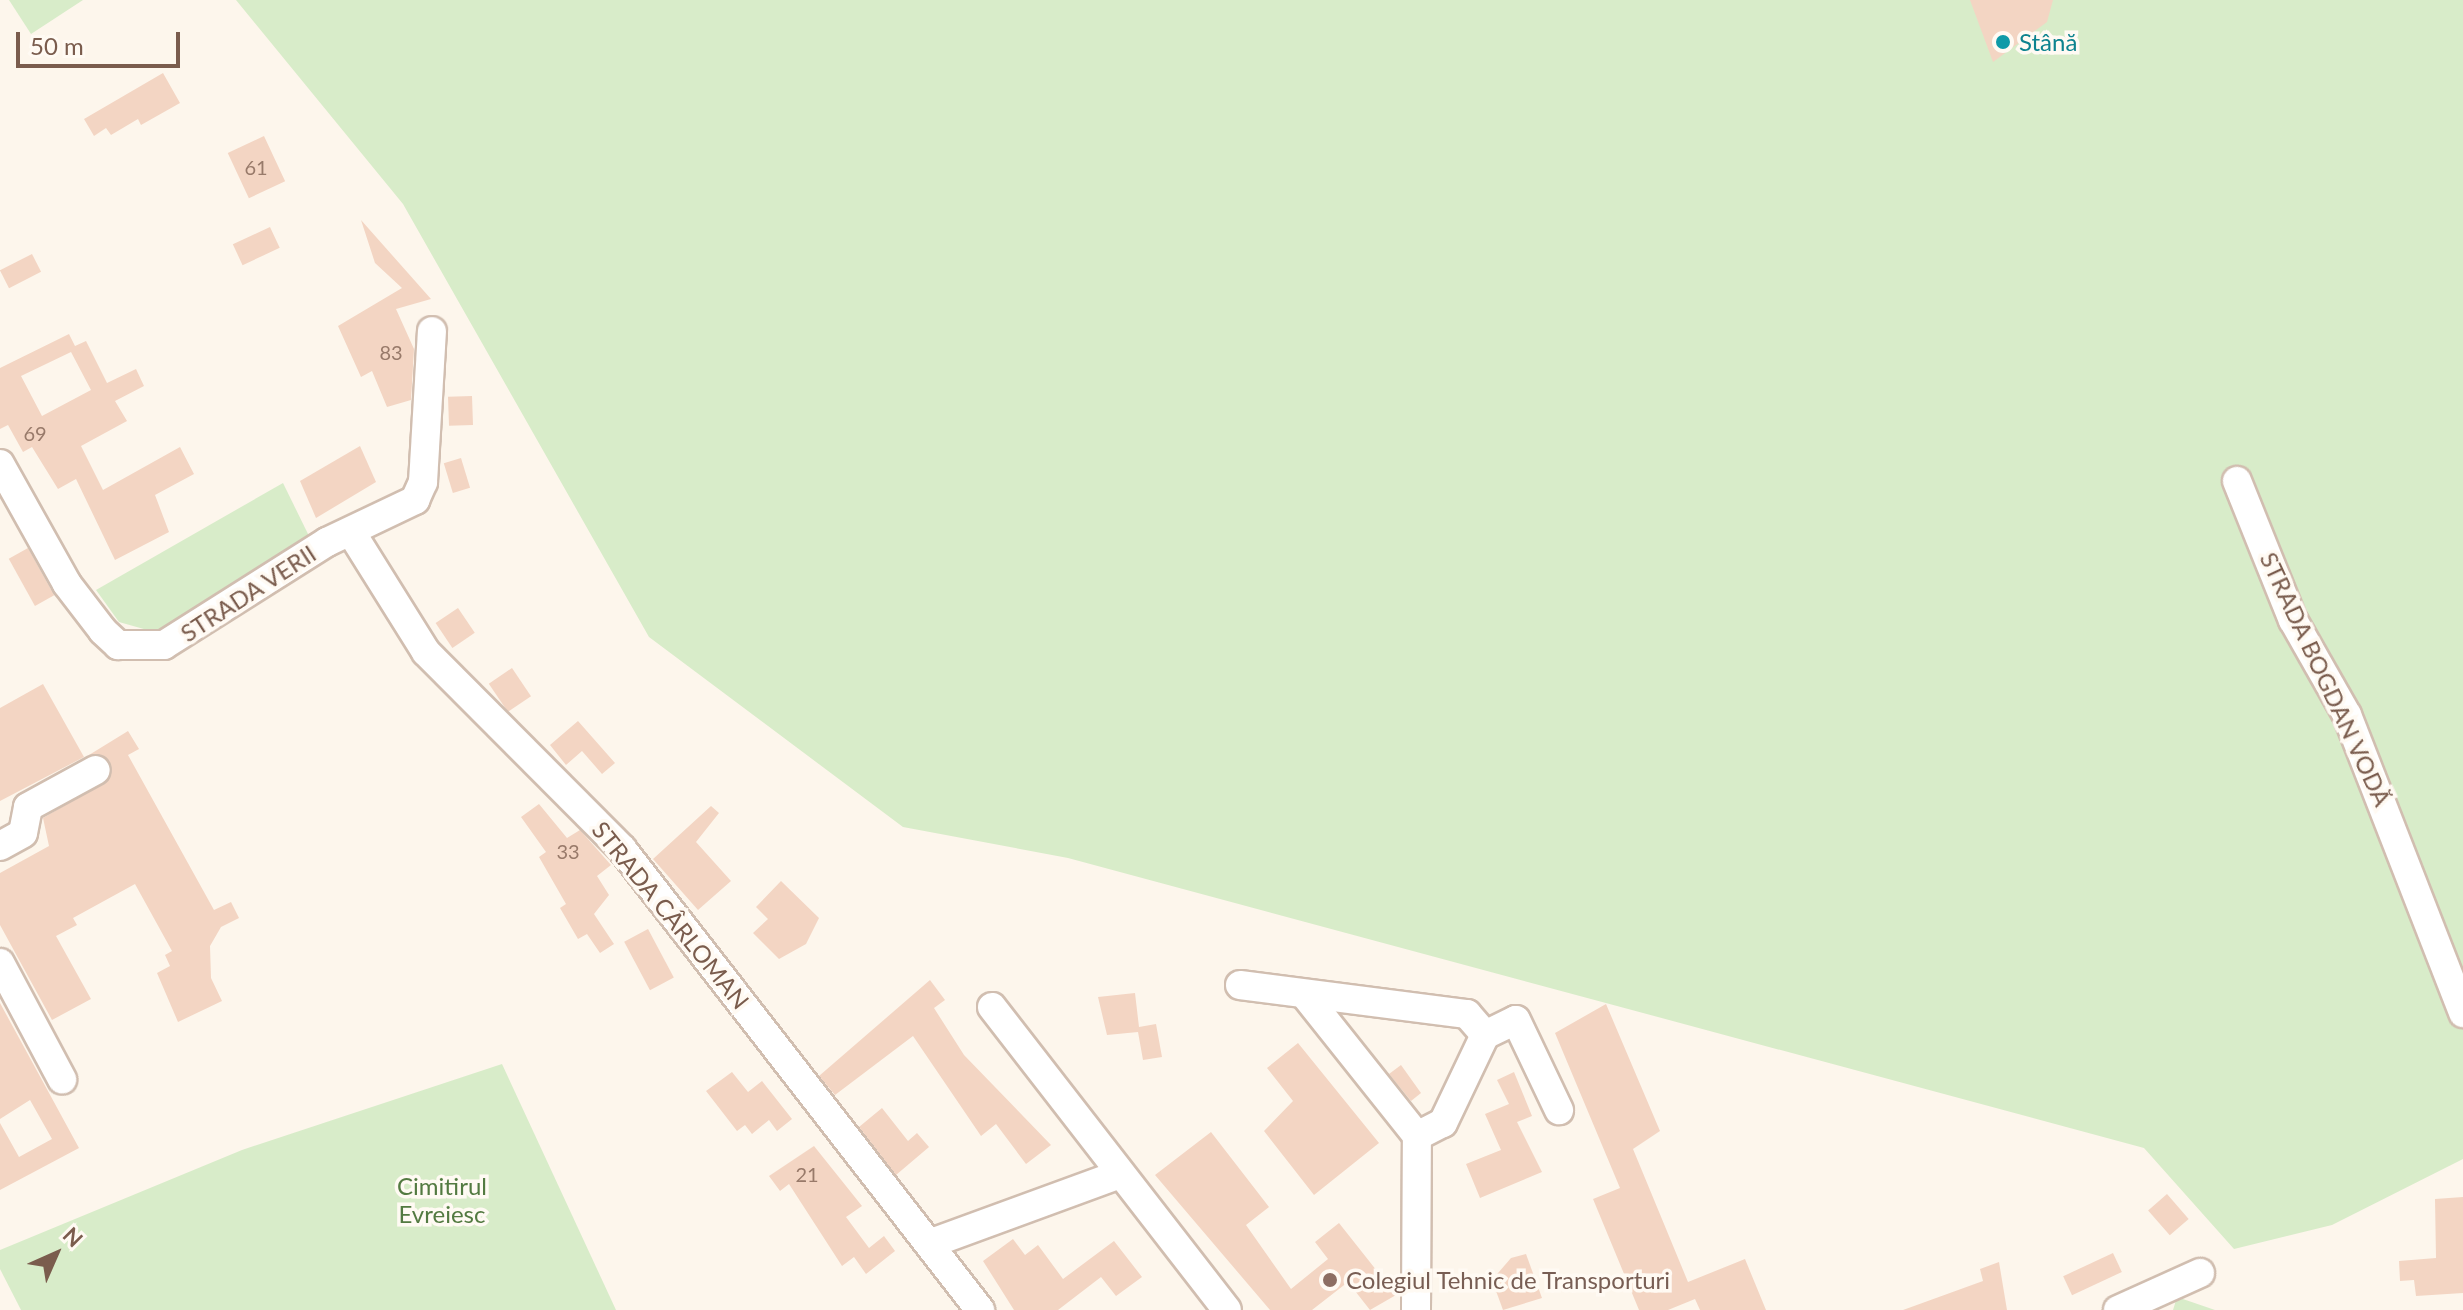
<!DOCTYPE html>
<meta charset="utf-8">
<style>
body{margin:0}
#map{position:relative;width:2463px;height:1310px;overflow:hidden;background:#fdf6ec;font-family:Lato,sans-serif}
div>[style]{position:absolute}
.green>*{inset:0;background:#d8ecc9}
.building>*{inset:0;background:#f3d5c3;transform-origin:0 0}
.roads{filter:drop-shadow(2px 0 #d1beb0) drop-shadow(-2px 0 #d1beb0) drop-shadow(0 2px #d1beb0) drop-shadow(0 -2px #d1beb0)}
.minor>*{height:28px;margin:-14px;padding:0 14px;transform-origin:14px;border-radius:14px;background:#fff}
.dots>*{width:22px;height:22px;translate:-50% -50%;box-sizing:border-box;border:4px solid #fffaf3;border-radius:50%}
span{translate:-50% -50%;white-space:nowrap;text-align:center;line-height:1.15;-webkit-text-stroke:7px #fffaf3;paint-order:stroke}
.number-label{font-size:20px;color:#987a6a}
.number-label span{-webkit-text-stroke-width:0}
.culture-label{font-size:24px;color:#0d838f}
.left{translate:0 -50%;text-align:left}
.street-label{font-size:24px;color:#7a5c4d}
.park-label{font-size:24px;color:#537a41}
.education-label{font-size:24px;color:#785e54}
.north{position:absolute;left:16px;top:1214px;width:80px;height:80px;-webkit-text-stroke:6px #fffaf3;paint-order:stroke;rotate:45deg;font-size:22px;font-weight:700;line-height:32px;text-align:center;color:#7a5c4d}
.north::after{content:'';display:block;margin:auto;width:28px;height:36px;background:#7a5c4d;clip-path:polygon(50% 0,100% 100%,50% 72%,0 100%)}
.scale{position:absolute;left:16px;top:32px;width:164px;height:36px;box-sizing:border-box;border:4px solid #7a5c4d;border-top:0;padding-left:10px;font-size:24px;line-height:28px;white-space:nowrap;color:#7a5c4d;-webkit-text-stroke:6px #fffaf3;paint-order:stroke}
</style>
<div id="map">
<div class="green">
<div style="clip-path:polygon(9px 0,83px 0,31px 34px)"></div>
<div style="clip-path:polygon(236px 0,2463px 0,2463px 1159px,2332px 1225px,2234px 1249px,2144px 1148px,1068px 858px,903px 827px,649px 637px,403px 204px)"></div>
<div style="clip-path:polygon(283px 483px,309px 536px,165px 635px,119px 622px,96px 590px)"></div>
<div style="clip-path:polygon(502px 1064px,616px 1310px,21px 1310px,0 1269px,0 1250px,242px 1150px)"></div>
<div style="clip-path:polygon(2177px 1297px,2215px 1310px,2173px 1310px)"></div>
</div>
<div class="building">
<div style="clip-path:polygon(1970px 0,2053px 0,2047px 22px,1993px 62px)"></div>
<div style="clip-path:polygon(163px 73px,180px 103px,141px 125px,138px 119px,111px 135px,106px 128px,94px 136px,84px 119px)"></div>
<div style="left:264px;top:136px;width:50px;height:40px;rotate:65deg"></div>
<div style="clip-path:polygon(361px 220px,431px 299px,396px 309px,414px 349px,411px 400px,387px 407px,372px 371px,361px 377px,338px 326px,402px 288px,375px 263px)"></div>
<div style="left:270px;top:227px;width:23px;height:41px;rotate:65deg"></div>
<div style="left:32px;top:254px;width:20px;height:36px;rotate:63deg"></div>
<div style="clip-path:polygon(evenodd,69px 334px,75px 346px,86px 341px,107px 383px,136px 369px,144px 386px,115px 401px,127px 421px,81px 446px,103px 490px,180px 447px,194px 474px,155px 495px,169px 532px,115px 560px,76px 479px,58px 489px,32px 447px,23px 452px,8px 425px,0 429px,0 368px,69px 334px,71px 352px,91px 390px,42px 416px,21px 376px,71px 352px)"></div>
<div style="left:472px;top:396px;width:29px;height:24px;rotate:88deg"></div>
<div style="clip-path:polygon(360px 446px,376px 482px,316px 518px,300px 481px)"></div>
<div style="left:461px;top:458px;width:31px;height:18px;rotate:73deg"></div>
<div style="left:28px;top:548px;width:54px;height:22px;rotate:61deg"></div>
<div style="left:458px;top:608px;width:30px;height:27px;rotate:56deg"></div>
<div style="left:512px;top:668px;width:34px;height:28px;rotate:56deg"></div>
<div style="clip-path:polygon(43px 684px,84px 757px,0 801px,0 708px)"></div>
<div style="clip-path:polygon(578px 721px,615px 763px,602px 774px,582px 751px,566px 765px,550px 745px)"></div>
<div style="clip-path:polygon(128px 731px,139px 749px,128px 755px,214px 910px,231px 902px,239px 918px,221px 927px,210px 946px,211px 978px,222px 1001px,178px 1022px,157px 973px,170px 966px,165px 955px,172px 951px,135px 884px,73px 918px,77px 925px,56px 936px,91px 999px,52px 1020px,0 925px,0 873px,49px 846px,43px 818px,110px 779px,110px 761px,89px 755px)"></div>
<div style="clip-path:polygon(539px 804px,567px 838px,580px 830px,611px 865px,597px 876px,609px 895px,594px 914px,614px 944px,600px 953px,587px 934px,578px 939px,560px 908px,566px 904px,539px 857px,546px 852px,521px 817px)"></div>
<div style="clip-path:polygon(711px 806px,719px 813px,696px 842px,731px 881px,698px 910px,653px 859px)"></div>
<div style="clip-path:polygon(781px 881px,819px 918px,806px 944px,779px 959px,753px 933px,768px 919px,756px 907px)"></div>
<div style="left:648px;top:929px;width:55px;height:27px;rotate:62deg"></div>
<div style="clip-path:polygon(930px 980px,945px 1000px,934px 1008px,964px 1055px,1051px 1145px,1026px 1164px,996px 1124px,981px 1136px,913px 1036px,835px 1095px,819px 1076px)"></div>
<div style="clip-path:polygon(1135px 993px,1139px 1027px,1156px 1024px,1162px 1057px,1143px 1060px,1138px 1032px,1107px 1035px,1098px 997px)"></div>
<div style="clip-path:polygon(0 1003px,79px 1148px,0 1190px,0 1123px,19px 1157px,52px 1139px,30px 1100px,0 1119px)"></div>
<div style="clip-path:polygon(1606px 1004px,1660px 1131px,1633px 1149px,1688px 1282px,1745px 1259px,1766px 1310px,1700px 1310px,1695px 1299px,1668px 1310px,1639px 1310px,1593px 1199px,1620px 1188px,1555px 1033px)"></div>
<div style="clip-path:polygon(1298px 1043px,1379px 1143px,1314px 1195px,1264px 1131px,1293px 1101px,1267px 1068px)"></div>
<div style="clip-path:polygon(1401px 1065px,1421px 1093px,1411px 1101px,1389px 1074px)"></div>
<div style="clip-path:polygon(732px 1072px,748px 1092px,762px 1081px,792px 1119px,777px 1131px,769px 1120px,752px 1134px,745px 1125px,737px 1131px,706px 1091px)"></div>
<div style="clip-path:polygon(1514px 1072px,1532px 1116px,1517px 1122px,1542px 1172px,1480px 1198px,1466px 1164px,1501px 1150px,1485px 1114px,1509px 1104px,1497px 1080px)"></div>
<div style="clip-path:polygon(882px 1108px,908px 1141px,917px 1133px,929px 1147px,896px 1175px,859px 1127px)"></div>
<div style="clip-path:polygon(1211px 1132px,1269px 1207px,1246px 1225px,1291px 1289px,1328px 1259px,1315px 1242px,1339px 1223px,1396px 1295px,1370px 1310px,1348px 1282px,1312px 1310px,1270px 1310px,1155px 1175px)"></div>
<div style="clip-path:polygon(814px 1146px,862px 1206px,846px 1217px,869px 1248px,884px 1236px,895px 1251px,866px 1274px,854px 1257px,842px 1266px,789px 1184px,780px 1191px,769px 1176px)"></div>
<div style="left:2167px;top:1194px;width:33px;height:25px;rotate:49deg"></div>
<div style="clip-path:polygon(2463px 1197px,2463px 1293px,2416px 1296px,2414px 1280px,2400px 1281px,2399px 1261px,2436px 1258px,2435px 1199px)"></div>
<div style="clip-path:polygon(1013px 1239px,1025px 1255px,1038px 1245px,1063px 1279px,1114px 1241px,1142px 1277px,1116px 1296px,1101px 1277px,1058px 1310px,1014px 1310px,983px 1261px)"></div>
<div style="left:2113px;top:1253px;width:21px;height:55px;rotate:65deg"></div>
<div style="clip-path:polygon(1526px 1254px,1542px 1298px,1503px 1310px,1492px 1280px,1511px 1258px)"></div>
<div style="clip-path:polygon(1999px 1262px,2007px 1310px,1903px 1310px,1983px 1281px,1980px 1269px)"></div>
</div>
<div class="roads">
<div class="minor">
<div style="left:0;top:464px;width:137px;rotate:60.8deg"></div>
<div style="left:67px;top:584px;width:59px;rotate:52.5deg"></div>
<div style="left:103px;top:631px;width:21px;rotate:43deg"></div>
<div style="left:118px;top:645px;width:46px"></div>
<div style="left:164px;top:645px;width:193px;rotate:-32.3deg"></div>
<div style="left:327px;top:542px;width:98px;rotate:-25.5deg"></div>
<div style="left:415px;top:500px;width:20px;rotate:-66deg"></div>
<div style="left:423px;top:482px;width:151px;rotate:-86.6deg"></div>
<div style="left:2237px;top:481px;width:150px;rotate:68.1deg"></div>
<div style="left:2293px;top:620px;width:109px;rotate:60.4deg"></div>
<div style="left:2347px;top:715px;width:320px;rotate:68.7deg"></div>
<div style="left:351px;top:532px;width:142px;rotate:58deg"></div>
<div style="left:426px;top:652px;width:278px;rotate:45.1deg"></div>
<div style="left:622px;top:849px;width:584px;rotate:52.17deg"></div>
<div style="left:0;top:846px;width:26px;rotate:-29deg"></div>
<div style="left:23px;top:833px;width:26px;rotate:-79deg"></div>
<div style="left:28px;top:807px;width:77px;rotate:-28.6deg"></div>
<div style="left:0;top:963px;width:132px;rotate:61.9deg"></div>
<div style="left:1240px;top:985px;width:229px;rotate:7.3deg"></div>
<div style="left:1467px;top:1014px;width:28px;rotate:49deg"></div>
<div style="left:1305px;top:995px;width:180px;rotate:51.5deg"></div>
<div style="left:992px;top:1007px;width:383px;rotate:52.2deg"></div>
<div style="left:1485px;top:1035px;width:34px;rotate:-26deg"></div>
<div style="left:1516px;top:1020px;width:100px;rotate:64.5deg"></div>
<div style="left:929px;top:1244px;width:201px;rotate:-20.1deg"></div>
<div style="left:1416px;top:1310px;width:174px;rotate:-89.7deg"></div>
<div style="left:1417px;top:1136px;width:29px;rotate:-27deg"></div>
<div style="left:1443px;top:1123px;width:98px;rotate:-64.5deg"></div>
<div style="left:2118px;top:1310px;width:90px;rotate:-24.3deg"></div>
</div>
</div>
<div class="dots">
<div style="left:2003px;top:42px;background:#0f9aa8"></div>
<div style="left:1330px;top:1280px;background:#8d6e63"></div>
</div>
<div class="number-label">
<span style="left:256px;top:167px">61</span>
<span style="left:391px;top:352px">83</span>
<span style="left:35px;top:433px">69</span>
<span style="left:568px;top:851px">33</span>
<span style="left:807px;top:1174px">21</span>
</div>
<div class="culture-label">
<span class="left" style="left:2019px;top:42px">Stână</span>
</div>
<div class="street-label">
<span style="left:248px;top:593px;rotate:-33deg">STRADA VERII</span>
<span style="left:2326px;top:679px;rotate:65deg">STRADA BOGDAN VODĂ</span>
<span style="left:671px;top:915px;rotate:51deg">STRADA CÂRLOMAN</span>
</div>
<div class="park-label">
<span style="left:442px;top:1200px">Cimitirul<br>Evreiesc</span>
</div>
<div class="education-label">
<span class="left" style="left:1346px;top:1280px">Colegiul Tehnic de Transporturi</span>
</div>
<div class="north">N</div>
<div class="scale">50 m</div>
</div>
